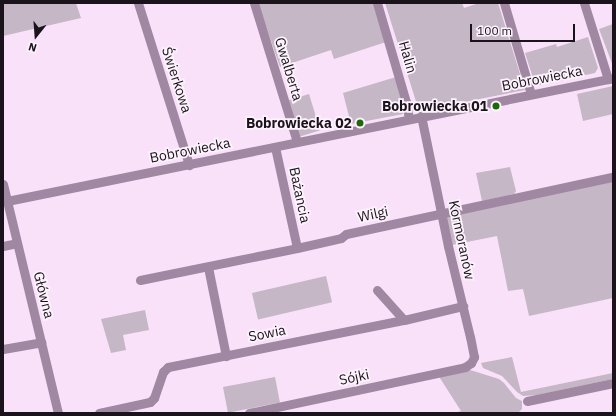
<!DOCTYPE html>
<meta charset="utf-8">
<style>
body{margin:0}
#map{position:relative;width:616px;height:416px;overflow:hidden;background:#f9e1fa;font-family:"IBM Plex Sans",sans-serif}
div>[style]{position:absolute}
.green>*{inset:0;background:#c5b7c6;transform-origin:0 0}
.minor>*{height:9px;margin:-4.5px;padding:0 4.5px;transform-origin:4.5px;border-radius:4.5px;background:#a088a2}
.dots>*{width:11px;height:11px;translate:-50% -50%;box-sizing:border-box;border:2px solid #fdf3fd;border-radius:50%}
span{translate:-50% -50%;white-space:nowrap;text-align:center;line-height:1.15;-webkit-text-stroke:3.5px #fdf3fd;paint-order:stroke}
.street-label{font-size:14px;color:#1b131b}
.poi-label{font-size:14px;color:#1b131b;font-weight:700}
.right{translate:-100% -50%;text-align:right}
.frame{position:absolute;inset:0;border:4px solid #1b131b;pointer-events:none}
.north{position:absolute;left:16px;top:16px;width:40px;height:40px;-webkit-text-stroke:3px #fdf3fd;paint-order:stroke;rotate:197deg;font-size:11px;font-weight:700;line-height:16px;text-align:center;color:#1b131b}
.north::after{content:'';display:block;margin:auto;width:14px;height:18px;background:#1b131b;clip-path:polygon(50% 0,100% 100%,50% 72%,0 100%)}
.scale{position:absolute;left:470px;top:24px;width:105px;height:18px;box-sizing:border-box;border:2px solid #1b131b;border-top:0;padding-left:5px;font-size:12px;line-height:14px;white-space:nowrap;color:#1b131b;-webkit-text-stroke:3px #fdf3fd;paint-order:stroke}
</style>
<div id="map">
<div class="green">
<div style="clip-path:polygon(3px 3px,76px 3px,81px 18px,3px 36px)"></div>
<div style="clip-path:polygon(258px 3px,373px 3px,386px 42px,334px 59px,331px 50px,280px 67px)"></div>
<div style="clip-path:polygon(385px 3px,462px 3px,464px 8px,479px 3px,498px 3px,525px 90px,419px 111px)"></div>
<div style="clip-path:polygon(613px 24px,613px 66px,599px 29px)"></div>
<div style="clip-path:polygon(588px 37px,598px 68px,595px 73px,540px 85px,534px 81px,525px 53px,556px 44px,557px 47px)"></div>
<div style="clip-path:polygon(396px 77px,404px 103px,403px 114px,351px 124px,343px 93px)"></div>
<div style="clip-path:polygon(613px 86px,613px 114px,583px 121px,577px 94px)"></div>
<div style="left:309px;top:94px;width:38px;height:21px;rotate:73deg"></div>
<div style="clip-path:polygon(510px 167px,516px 191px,514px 194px,482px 201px,476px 173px)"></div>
<div style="clip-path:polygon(613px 179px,613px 298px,529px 316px,523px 289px,508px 291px,497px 236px,452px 245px,445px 214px)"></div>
<div style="left:326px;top:276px;width:27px;height:76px;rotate:77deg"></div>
<div style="clip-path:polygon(145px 310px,149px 330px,123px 335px,126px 350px,111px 353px,101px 319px)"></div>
<div style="clip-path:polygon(512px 357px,521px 392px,613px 373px,613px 379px,537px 395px,523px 396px,517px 392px,502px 376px,483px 368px,481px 363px)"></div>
<div style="clip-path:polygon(467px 369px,499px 379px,504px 383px,516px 398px,522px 401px,522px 409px,518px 413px,454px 413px,461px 411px,438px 375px)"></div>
<div style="left:275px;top:377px;width:26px;height:53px;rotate:79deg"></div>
</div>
<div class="minor">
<div style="left:138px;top:3px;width:170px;rotate:72.5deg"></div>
<div style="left:254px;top:3px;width:145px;rotate:72.8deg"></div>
<div style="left:377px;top:3px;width:103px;rotate:73.7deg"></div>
<div style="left:406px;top:102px;width:17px;rotate:80deg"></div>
<div style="left:504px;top:3px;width:95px;rotate:73.5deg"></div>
<div style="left:584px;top:3px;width:80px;rotate:72.5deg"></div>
<div style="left:275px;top:147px;width:103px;rotate:77.7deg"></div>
<div style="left:3px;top:184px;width:236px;rotate:76.5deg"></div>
<div style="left:7px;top:201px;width:618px;rotate:-11.47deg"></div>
<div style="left:3px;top:246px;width:14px;rotate:-12deg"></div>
<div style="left:208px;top:267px;width:91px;rotate:78.6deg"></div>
<div style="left:140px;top:280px;width:160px;rotate:-11.5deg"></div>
<div style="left:297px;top:248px;width:45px;rotate:-12.8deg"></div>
<div style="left:341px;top:238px;width:6px;rotate:-39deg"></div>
<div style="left:346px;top:234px;width:273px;rotate:-12.1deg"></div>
<div style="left:377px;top:290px;width:40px;rotate:48deg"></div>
<div style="left:3px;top:349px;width:39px;rotate:-10deg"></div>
<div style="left:527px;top:401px;width:88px;rotate:-11.8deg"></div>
<div style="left:99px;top:413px;width:52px;rotate:-12.2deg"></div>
<div style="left:150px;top:402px;width:6px;rotate:-45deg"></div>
<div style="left:154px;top:398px;width:28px;rotate:-71deg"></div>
<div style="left:163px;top:372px;width:7px;rotate:-45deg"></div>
<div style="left:168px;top:367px;width:241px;rotate:-11.3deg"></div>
<div style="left:404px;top:320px;width:61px;rotate:-13.3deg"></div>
<div style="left:249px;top:413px;width:221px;rotate:-12deg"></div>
<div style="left:465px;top:367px;width:7px;rotate:-34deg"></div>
<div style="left:471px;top:363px;width:7px;rotate:-63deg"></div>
<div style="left:474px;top:357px;width:20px;rotate:-101deg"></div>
<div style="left:470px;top:337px;width:94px;rotate:-103.6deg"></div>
<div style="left:448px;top:246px;width:133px;rotate:-101.7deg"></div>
</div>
<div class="dots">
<div style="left:496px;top:106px;background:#1b6908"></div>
<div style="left:360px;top:123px;background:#1b6908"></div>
</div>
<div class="street-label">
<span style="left:408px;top:57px;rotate:74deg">Halin</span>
<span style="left:289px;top:69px;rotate:73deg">Gwalberta</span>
<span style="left:542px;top:78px;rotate:-11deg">Bobrowiecka</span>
<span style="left:177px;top:80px;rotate:72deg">Świerkowa</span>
<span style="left:190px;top:150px;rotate:-11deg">Bobrowiecka</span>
<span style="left:300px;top:195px;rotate:78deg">Bażancia</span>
<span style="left:373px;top:214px;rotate:-12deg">Wilgi</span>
<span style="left:462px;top:240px;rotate:78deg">Kormoranów</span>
<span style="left:44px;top:295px;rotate:76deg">Główna</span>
<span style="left:267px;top:333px;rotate:-11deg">Sowia</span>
<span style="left:354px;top:377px;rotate:-12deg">Sójki</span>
</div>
<div class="poi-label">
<span class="right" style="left:488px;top:106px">Bobrowiecka 01</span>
<span class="right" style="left:352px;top:123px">Bobrowiecka 02</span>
</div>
<div class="frame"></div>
<div class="north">N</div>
<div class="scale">100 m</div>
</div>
